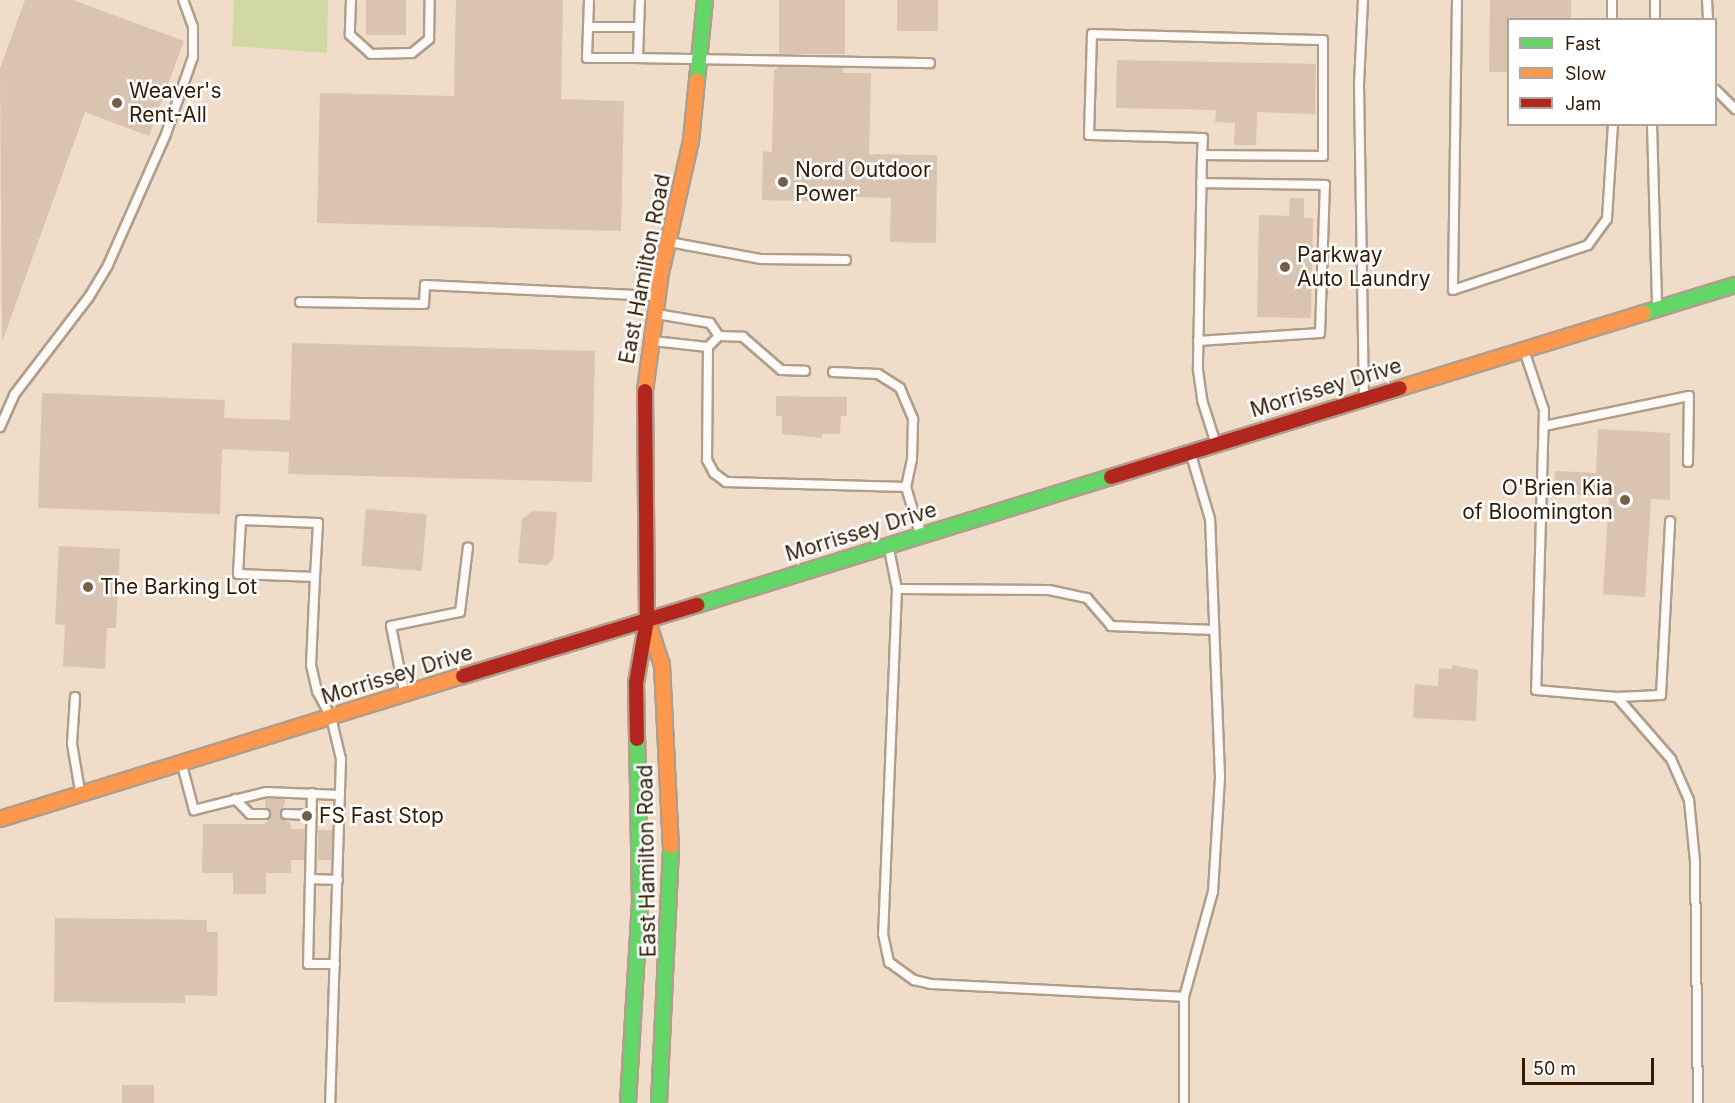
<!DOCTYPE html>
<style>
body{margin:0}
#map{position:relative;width:1735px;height:1103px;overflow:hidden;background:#efdcc9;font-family:Inter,sans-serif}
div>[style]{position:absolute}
.green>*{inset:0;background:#d1d8a4}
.building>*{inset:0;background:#d8c4b0;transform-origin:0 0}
.roads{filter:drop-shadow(2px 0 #b09d8a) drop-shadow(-2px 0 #b09d8a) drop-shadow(0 2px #b09d8a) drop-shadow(0 -2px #b09d8a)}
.lane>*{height:8px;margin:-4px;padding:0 4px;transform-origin:4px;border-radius:4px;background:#fdfaf7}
.fast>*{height:14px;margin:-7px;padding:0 7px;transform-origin:7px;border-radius:7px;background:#63d668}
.slow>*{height:14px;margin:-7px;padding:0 7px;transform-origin:7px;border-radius:7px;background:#ff974d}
.jam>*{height:14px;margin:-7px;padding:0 7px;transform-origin:7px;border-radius:7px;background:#b3261e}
.dots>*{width:16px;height:16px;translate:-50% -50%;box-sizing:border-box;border:3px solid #fff;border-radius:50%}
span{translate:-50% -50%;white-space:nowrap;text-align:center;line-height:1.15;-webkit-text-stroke:5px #fff;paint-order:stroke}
.poi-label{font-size:21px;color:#321c04}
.left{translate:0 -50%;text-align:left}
.right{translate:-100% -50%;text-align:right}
.street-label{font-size:21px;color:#321c04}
.legend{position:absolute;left:1507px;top:18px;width:210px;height:108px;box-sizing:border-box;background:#fff;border:2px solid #ada49b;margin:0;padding:8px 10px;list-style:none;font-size:18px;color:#321c04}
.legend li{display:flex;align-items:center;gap:12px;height:30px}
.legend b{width:30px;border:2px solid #ada49b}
.scale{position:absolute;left:1522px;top:1058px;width:132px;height:27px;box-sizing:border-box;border:3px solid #321c04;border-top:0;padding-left:8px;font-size:18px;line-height:21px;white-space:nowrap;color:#321c04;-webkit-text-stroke:4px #fff;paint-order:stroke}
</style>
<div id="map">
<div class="green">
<div style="clip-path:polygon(234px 0,328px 0,327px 53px,232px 46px)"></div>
</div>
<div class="building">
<div style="clip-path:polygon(25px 0,73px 0,184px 41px,149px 136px,85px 112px,2px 342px,0 68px)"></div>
<div style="left:366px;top:0;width:40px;height:35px"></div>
<div style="clip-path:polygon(456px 0,563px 0,561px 99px,624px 101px,621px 231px,317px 223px,320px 93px,454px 96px)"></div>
<div style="left:779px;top:0;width:66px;height:54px"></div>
<div style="left:897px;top:0;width:41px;height:31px"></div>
<div style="clip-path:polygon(1490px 0,1571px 0,1571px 20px,1509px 20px,1509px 72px,1489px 72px)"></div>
<div style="clip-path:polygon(1117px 60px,1316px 64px,1315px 114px,1257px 112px,1256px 145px,1234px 145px,1235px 123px,1215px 122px,1216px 110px,1116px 108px)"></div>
<div style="clip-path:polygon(778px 67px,843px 68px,843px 73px,871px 73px,869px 154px,937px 155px,936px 243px,890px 242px,891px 198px,812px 196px,812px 201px,762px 200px,763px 151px,772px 152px,774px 71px)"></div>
<div style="clip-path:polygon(1290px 198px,1304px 198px,1304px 218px,1313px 218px,1311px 318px,1257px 317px,1259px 215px,1289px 216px)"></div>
<div style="clip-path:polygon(292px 343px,595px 351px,592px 482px,288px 474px,289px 452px,222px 449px,220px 514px,38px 508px,42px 393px,225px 400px,224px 418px,290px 420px)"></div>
<div style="clip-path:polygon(776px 396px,847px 397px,847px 416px,841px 416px,840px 434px,822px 434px,822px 438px,782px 434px,782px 416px,776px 416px)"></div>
<div style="clip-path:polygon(1598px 429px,1670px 433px,1670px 500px,1651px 499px,1645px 597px,1603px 594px,1609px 497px,1554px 493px,1555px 471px,1596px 473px)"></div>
<div style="left:366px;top:509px;width:61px;height:57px;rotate:5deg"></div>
<div style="clip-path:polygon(533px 511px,557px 512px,553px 559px,547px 565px,518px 563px,522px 519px)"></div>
<div style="clip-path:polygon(59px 546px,120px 549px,116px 628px,107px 628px,105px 669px,63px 666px,65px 625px,55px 624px)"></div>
<div style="clip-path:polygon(1452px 665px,1478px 670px,1476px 721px,1413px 718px,1415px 684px,1438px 686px,1439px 668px,1452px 669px)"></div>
<div style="clip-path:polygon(265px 799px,286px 799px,280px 816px,291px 824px,291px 829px,305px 829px,304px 860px,291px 860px,291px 873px,266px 873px,266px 894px,233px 894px,233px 873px,202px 873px,203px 824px,265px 824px,271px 815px,265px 808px)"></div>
<div style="left:318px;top:830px;width:14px;height:30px"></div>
<div style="clip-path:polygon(55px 918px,207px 920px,207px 932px,218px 932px,217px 996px,185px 995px,185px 1003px,54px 1002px)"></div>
<div style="left:122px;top:1085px;width:32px;height:18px"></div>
</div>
<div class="roads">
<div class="lane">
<div style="left:351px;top:0;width:35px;rotate:92deg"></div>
<div style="left:350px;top:35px;width:28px;rotate:42deg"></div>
<div style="left:371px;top:54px;width:41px;rotate:-1.4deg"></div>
<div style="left:412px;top:53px;width:22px;rotate:-39deg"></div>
<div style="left:429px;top:39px;width:39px;rotate:-89deg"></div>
<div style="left:589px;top:0;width:58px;rotate:92deg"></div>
<div style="left:587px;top:58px;width:51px"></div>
<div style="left:640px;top:0;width:58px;rotate:92deg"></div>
<div style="left:638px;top:58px;width:292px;rotate:1deg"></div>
<div style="left:1363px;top:0;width:85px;rotate:92.7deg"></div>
<div style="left:1359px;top:85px;width:310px;rotate:89.1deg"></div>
<div style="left:1457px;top:0;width:290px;rotate:90.8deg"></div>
<div style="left:1453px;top:290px;width:142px;rotate:-18.4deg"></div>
<div style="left:1588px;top:245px;width:32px;rotate:-54deg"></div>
<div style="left:1607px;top:219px;width:95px;rotate:-86.4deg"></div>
<div style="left:1707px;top:0;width:20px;rotate:87deg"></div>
<div style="left:1612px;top:20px;width:20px;rotate:-90deg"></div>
<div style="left:1655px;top:20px;width:20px;rotate:-90deg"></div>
<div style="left:588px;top:27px;width:51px"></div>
<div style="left:1716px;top:90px;width:27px;rotate:45deg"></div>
<div style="left:1652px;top:124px;width:183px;rotate:88.4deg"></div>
<div style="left:1202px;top:155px;width:17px;rotate:-87deg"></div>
<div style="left:1203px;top:138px;width:114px;rotate:-178.5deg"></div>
<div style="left:1089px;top:135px;width:101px;rotate:-88.3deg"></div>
<div style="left:1092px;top:34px;width:231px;rotate:1.5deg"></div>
<div style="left:1323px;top:40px;width:116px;rotate:90deg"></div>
<div style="left:1323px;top:156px;width:121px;rotate:-179.5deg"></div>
<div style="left:1202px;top:155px;width:215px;rotate:91.1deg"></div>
<div style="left:1198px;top:370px;width:30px;rotate:82deg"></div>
<div style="left:1202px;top:400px;width:43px;rotate:72.4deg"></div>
<div style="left:669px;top:242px;width:94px;rotate:10.5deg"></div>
<div style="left:761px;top:259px;width:85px;rotate:0.7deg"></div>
<div style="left:300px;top:302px;width:124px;rotate:0.9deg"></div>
<div style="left:424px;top:304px;width:19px;rotate:-87deg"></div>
<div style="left:425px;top:285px;width:232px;rotate:2.7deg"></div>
<div style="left:719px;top:336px;width:24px;rotate:2deg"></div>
<div style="left:743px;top:337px;width:50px;rotate:41deg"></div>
<div style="left:781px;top:370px;width:24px;rotate:2deg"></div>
<div style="left:653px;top:341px;width:55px;rotate:6.2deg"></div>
<div style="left:708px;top:347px;width:16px;rotate:-45deg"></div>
<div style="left:719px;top:336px;width:16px;rotate:-125deg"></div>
<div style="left:710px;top:323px;width:54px;rotate:-170.4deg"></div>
<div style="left:1198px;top:341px;width:122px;rotate:-3.8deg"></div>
<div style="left:1320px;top:333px;width:148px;rotate:-88.1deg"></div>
<div style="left:1325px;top:185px;width:124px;rotate:-179.1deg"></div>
<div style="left:708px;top:347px;width:113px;rotate:90.5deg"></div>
<div style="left:707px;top:460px;width:15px;rotate:62deg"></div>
<div style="left:714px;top:473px;width:15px;rotate:37deg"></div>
<div style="left:726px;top:482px;width:180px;rotate:1.6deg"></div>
<div style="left:906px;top:487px;width:49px;rotate:73.4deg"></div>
<div style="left:1525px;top:353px;width:60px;rotate:71.6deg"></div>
<div style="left:1544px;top:410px;width:280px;rotate:91.6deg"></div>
<div style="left:1536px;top:690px;width:81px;rotate:4.9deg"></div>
<div style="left:1617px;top:697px;width:82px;rotate:48.9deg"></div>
<div style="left:1671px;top:759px;width:45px;rotate:66.3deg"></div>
<div style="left:1689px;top:800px;width:61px;rotate:84.4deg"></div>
<div style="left:1695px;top:861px;width:242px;rotate:89.3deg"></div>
<div style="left:833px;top:372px;width:45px;rotate:2.5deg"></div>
<div style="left:878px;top:374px;width:26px;rotate:32deg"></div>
<div style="left:900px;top:388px;width:34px;rotate:67deg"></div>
<div style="left:913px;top:419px;width:40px;rotate:91.4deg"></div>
<div style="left:912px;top:459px;width:29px;rotate:102deg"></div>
<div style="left:1544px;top:426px;width:148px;rotate:-11.7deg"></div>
<div style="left:1689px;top:396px;width:66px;rotate:90.9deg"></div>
<div style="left:0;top:427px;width:35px;rotate:-66deg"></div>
<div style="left:14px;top:395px;width:123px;rotate:-52.6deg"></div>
<div style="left:89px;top:297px;width:37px;rotate:-59deg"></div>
<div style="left:108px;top:265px;width:143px;rotate:-66.1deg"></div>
<div style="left:166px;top:134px;width:82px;rotate:-70.7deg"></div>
<div style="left:193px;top:57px;width:30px;rotate:-90deg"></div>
<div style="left:193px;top:27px;width:29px;rotate:-110deg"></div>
<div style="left:889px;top:549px;width:41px;rotate:78.7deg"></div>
<div style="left:897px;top:589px;width:345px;rotate:92.3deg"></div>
<div style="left:883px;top:934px;width:29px;rotate:78deg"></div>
<div style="left:889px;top:962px;width:31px;rotate:36deg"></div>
<div style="left:914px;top:980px;width:17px;rotate:13deg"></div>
<div style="left:931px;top:984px;width:253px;rotate:2.9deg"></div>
<div style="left:315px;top:577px;width:54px;rotate:-86.8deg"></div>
<div style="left:318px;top:523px;width:77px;rotate:-177.8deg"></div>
<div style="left:241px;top:520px;width:54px;rotate:93.2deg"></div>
<div style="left:238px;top:574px;width:77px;rotate:2.2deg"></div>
<div style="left:315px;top:577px;width:88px;rotate:92.6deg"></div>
<div style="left:311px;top:665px;width:27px;rotate:77deg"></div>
<div style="left:317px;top:691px;width:30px;rotate:62deg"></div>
<div style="left:331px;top:717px;width:43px;rotate:76.6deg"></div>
<div style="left:341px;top:759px;width:344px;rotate:91.8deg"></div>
<div style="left:897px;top:589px;width:152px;rotate:0.4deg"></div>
<div style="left:1049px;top:590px;width:39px;rotate:12deg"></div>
<div style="left:1087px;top:598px;width:37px;rotate:49deg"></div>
<div style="left:1111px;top:626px;width:103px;rotate:2.2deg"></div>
<div style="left:404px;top:691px;width:66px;rotate:-101.3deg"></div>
<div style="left:391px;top:626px;width:70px;rotate:-11.5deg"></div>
<div style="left:460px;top:612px;width:65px;rotate:-83deg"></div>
<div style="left:75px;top:697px;width:47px;rotate:93.7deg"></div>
<div style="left:72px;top:744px;width:48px;rotate:80.3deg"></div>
<div style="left:1617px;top:697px;width:44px;rotate:-2.6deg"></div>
<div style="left:1661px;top:695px;width:174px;rotate:-87deg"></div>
<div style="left:182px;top:765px;width:47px;rotate:75.1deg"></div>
<div style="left:194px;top:810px;width:74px;rotate:-14deg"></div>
<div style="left:266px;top:792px;width:74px;rotate:2.3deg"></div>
<div style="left:312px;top:793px;width:86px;rotate:91.3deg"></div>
<div style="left:310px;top:879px;width:28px;rotate:2deg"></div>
<div style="left:235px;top:799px;width:21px;rotate:45deg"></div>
<div style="left:250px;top:814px;width:15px"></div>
<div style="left:286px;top:814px;width:26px;rotate:2deg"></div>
<div style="left:310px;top:879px;width:85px;rotate:91.3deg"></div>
<div style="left:308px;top:964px;width:27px"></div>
<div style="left:1184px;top:1103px;width:106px;rotate:-90deg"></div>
<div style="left:1184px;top:997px;width:109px;rotate:-74.6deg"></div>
<div style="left:1213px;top:892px;width:115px;rotate:-86.5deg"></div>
<div style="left:1220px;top:777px;width:258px;rotate:-92.2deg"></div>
<div style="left:1210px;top:519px;width:67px;rotate:-106.5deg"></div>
</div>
<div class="fast">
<div style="left:697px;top:80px;width:80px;rotate:-84.3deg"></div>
<div style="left:1644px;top:313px;width:95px;rotate:-17.1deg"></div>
<div style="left:697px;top:605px;width:433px;rotate:-17.2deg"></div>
<div style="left:628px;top:1103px;width:200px;rotate:-86.6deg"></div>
<div style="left:640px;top:903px;width:164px;rotate:-91deg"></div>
<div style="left:659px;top:1103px;width:257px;rotate:-87.3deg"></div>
</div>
<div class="slow">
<div style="left:1400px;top:388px;width:255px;rotate:-17.1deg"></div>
<div style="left:645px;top:391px;width:119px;rotate:-82.3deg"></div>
<div style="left:661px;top:273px;width:135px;rotate:-77.2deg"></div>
<div style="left:691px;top:141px;width:61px;rotate:-84.4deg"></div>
<div style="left:648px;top:622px;width:45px;rotate:72deg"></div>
<div style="left:662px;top:665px;width:181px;rotate:87.2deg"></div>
<div style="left:0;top:819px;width:485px;rotate:-17.2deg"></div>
</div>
<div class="jam">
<div style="left:1111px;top:477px;width:302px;rotate:-17.1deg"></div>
<div style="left:463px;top:676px;width:245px;rotate:-16.9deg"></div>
<div style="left:637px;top:739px;width:56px;rotate:-91deg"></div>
<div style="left:636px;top:683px;width:64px;rotate:-80.1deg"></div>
<div style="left:647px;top:620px;width:229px;rotate:-90.5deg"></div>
</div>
</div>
<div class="dots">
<div style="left:117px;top:103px;background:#745f49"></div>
<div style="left:783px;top:182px;background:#745f49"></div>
<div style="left:1285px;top:267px;background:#745f49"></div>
<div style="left:1625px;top:500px;background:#745f49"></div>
<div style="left:88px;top:587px;background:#745f49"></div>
<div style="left:307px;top:816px;background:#745f49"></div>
</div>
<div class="poi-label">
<span class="left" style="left:129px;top:103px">Weaver's<br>Rent-All</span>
<span class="left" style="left:795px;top:182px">Nord Outdoor<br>Power</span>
<span class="left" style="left:1297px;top:267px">Parkway<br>Auto Laundry</span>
<span class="right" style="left:1613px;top:500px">O'Brien Kia<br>of Bloomington</span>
<span class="left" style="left:100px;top:587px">The Barking Lot</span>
<span class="left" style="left:319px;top:816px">FS Fast Stop</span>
</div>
<div class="street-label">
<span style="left:645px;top:269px;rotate:-79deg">East Hamilton Road</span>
<span style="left:1326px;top:388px;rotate:-17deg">Morrissey Drive</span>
<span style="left:861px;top:532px;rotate:-17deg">Morrissey Drive</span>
<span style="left:397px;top:675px;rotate:-17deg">Morrissey Drive</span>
<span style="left:647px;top:861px;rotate:-91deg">East Hamilton Road</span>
</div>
<ul class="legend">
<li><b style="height:8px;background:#63d668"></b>Fast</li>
<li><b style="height:8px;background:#ff974d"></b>Slow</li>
<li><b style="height:8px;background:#b3261e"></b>Jam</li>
</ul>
<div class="scale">50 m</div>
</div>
